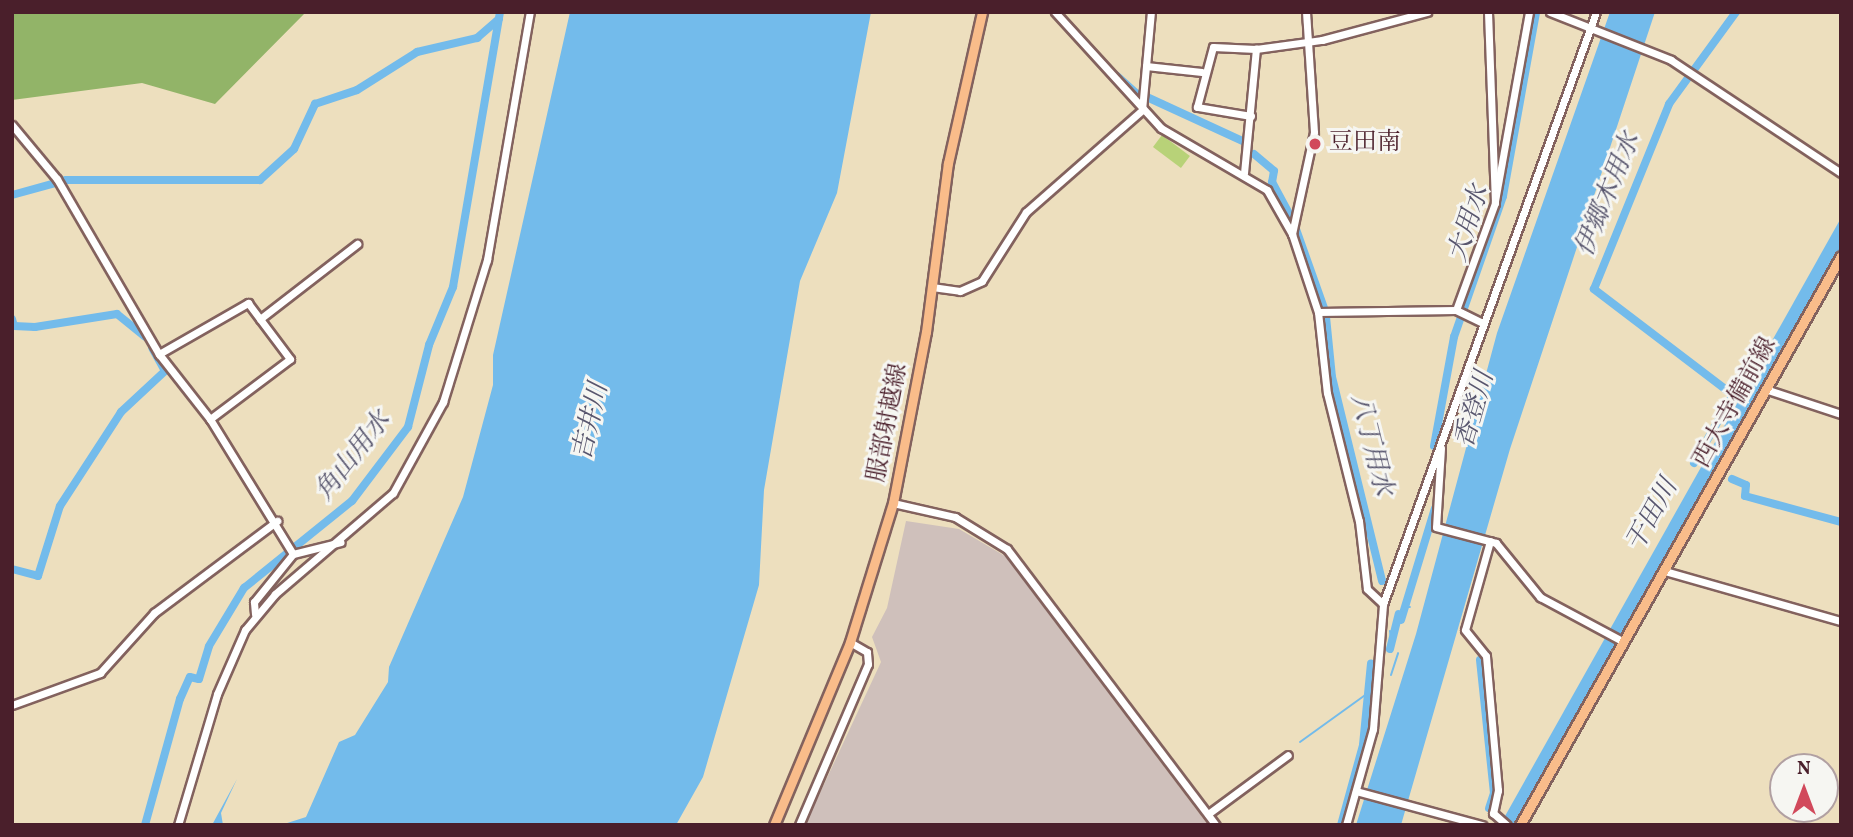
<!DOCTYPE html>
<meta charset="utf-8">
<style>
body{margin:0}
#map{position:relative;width:1853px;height:837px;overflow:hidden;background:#eddfbe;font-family:Vollkorn,"Noto Serif JP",serif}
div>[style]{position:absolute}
.industrial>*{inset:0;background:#cfc0bb}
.green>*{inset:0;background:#b8d278;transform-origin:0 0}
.forest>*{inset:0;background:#92b468}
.water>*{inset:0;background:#73bbeb}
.stream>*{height:2px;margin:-1px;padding:0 1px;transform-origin:1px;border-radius:1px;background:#73bbeb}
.canal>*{height:8px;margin:-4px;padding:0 4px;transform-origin:4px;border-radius:4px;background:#73bbeb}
.roads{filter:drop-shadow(2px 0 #83625e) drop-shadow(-2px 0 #83625e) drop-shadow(0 2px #83625e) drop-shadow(0 -2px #83625e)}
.minor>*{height:7px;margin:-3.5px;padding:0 3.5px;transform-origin:3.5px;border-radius:3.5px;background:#fff}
.major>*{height:9px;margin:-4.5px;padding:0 4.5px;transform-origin:4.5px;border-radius:4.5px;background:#f9bc8a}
.dots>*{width:19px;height:19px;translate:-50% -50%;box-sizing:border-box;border:4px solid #f6f6f2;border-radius:50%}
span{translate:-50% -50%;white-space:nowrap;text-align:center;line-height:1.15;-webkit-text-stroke:6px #f6f6f2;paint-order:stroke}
.poi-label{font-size:24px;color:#4a1f2b}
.left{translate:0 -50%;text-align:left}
.street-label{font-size:24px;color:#4a1f2b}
.water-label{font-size:26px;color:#58566e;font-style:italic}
.frame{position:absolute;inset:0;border:14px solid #4a1f2b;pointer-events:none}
.north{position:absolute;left:1769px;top:753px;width:70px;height:70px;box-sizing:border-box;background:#f6f6f2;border:2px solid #b1a0a2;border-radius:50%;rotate:0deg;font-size:19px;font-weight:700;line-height:28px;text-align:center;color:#4a1f2b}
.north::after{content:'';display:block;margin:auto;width:24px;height:32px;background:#d1495b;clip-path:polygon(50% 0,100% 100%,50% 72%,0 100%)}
</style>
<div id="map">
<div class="industrial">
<div style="clip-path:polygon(906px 521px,959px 529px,1005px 556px,1208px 825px,805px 825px,881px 662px,872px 637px,887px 608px)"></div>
</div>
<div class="green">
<div style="left:1162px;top:135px;width:35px;height:15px;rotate:37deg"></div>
</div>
<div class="forest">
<div style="clip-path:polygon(12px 12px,306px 12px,215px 104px,142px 83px,12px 100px)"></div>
</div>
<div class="water">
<div style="clip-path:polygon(570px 12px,871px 12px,837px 193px,800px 281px,764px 490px,759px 585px,703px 777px,676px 825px,281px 825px,306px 817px,339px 742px,355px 735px,388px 682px,389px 667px,463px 497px,493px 385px,493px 355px)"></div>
<div style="clip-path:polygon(1610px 12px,1655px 12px,1510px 449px,1401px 825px,1356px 825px,1416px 634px,1497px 333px)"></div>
<div style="clip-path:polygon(1841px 218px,1841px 250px,1516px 825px,1500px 825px)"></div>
<div style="clip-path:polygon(237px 779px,221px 813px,223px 825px,212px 825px)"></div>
</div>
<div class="stream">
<div style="left:1405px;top:606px;width:5px;rotate:11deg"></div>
<div style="left:1390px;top:631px;width:6px;rotate:81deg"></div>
<div style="left:1391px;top:675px;width:23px;rotate:-72deg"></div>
<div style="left:1300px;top:742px;width:89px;rotate:-35.8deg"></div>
</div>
<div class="canal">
<div style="left:1117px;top:76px;width:28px;rotate:42deg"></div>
<div style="left:1149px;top:98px;width:108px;rotate:24.7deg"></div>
<div style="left:1254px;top:154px;width:26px;rotate:40deg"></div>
<div style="left:1274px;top:171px;width:11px;rotate:100deg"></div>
<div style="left:1272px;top:182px;width:44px;rotate:61.7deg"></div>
<div style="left:12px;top:195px;width:56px;rotate:-15.5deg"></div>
<div style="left:66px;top:180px;width:194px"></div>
<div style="left:260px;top:180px;width:46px;rotate:-42.4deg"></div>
<div style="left:294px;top:149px;width:50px;rotate:-65deg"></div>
<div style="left:315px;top:104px;width:44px;rotate:-18.4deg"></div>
<div style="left:357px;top:90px;width:71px;rotate:-32.3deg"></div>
<div style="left:417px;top:52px;width:62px;rotate:-13.1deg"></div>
<div style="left:477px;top:38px;width:29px;rotate:-41deg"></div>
<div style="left:1296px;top:229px;width:84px;rotate:70.5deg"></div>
<div style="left:1326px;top:317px;width:60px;rotate:84.3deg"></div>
<div style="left:1332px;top:377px;width:210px;rotate:76.2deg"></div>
<div style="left:12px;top:319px;width:7px;rotate:74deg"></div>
<div style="left:14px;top:326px;width:21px;rotate:3deg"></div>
<div style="left:35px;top:327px;width:83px;rotate:-9deg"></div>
<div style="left:117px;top:314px;width:36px;rotate:39deg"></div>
<div style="left:1434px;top:446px;width:111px;rotate:-79.6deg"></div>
<div style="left:1454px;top:337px;width:149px;rotate:-70.8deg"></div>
<div style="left:1503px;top:196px;width:187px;rotate:-79.8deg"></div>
<div style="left:1694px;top:463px;width:78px;rotate:-60.2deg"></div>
<div style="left:1733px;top:395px;width:175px;rotate:-142.7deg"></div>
<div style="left:1594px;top:289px;width:200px;rotate:-67.9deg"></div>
<div style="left:1669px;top:104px;width:114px;rotate:-53.9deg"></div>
<div style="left:1732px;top:479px;width:15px;rotate:23deg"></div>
<div style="left:1746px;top:485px;width:11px;rotate:95deg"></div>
<div style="left:1745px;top:496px;width:99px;rotate:15.2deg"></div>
<div style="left:12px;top:569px;width:27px;rotate:15deg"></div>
<div style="left:38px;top:576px;width:73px;rotate:-72.6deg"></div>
<div style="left:60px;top:506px;width:112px;rotate:-57deg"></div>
<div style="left:121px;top:412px;width:60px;rotate:-43deg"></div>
<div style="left:165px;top:371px;width:26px;rotate:-119deg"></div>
<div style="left:1401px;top:620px;width:117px;rotate:-73.1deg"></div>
<div style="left:1390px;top:649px;width:36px;rotate:-76deg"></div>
<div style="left:1480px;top:660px;width:134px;rotate:84deg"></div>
<div style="left:1494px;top:793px;width:16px;rotate:108deg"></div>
<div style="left:145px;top:825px;width:131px;rotate:-74.5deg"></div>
<div style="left:180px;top:699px;width:24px;rotate:-66deg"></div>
<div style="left:190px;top:677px;width:9px;rotate:13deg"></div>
<div style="left:199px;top:679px;width:34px;rotate:-73deg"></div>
<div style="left:209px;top:646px;width:68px;rotate:-58.9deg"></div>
<div style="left:244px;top:588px;width:139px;rotate:-38.9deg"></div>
<div style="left:352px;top:501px;width:93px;rotate:-52.9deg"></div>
<div style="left:408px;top:427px;width:85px;rotate:-75.6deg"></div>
<div style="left:429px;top:345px;width:63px;rotate:-67.5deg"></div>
<div style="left:453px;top:287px;width:279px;rotate:-80.3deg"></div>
<div style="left:1341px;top:825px;width:83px;rotate:-74.6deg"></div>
<div style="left:1363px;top:745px;width:82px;rotate:-84.4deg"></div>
</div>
<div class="roads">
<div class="minor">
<div style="left:1055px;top:12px;width:157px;rotate:47.6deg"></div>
<div style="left:1161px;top:128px;width:123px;rotate:30.3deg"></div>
<div style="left:1267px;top:190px;width:51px;rotate:60.4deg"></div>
<div style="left:1292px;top:234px;width:82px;rotate:71.6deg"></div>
<div style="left:1318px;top:312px;width:81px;rotate:83.7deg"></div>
<div style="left:1327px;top:393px;width:132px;rotate:76deg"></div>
<div style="left:1359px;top:521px;width:68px;rotate:83.3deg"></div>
<div style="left:1367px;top:589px;width:22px;rotate:43deg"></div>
<div style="left:1550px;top:12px;width:130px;rotate:21.6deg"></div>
<div style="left:1671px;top:60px;width:204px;rotate:33.6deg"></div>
<div style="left:1146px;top:66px;width:56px;rotate:6.1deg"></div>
<div style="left:1251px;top:116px;width:55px;rotate:-170.5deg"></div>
<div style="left:1197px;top:107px;width:62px;rotate:-75.1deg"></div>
<div style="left:1213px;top:47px;width:43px;rotate:2.7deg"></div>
<div style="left:12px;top:125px;width:70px;rotate:50.2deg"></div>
<div style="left:57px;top:179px;width:203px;rotate:59.8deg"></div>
<div style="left:159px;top:354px;width:83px;rotate:51.9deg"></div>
<div style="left:210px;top:419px;width:158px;rotate:58.4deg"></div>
<div style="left:1244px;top:173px;width:125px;rotate:-84.5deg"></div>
<div style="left:1256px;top:49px;width:67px;rotate:-7.8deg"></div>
<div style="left:1322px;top:40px;width:109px;rotate:-14.9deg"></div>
<div style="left:1495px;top:201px;width:192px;rotate:-79.8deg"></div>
<div style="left:1292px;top:234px;width:104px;rotate:-77.8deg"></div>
<div style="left:1314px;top:132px;width:120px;rotate:-93.8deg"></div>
<div style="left:932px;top:287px;width:28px;rotate:8deg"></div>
<div style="left:960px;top:291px;width:24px;rotate:-24deg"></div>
<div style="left:982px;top:281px;width:82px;rotate:-57.5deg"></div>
<div style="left:1026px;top:212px;width:154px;rotate:-41.3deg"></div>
<div style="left:1142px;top:110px;width:98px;rotate:-84.8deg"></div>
<div style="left:1456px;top:310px;width:114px;rotate:-70deg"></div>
<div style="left:1495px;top:203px;width:191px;rotate:-92.1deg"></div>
<div style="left:1318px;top:312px;width:138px;rotate:-0.8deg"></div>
<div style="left:1456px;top:310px;width:30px;rotate:26deg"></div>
<div style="left:260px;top:319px;width:123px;rotate:-37.7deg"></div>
<div style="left:159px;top:354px;width:103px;rotate:-29.8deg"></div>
<div style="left:248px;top:303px;width:70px;rotate:53.1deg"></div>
<div style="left:290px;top:359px;width:100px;rotate:143.1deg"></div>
<div style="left:1765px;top:389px;width:80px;rotate:18.2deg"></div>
<div style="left:1441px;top:448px;width:79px;rotate:93.6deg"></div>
<div style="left:1436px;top:527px;width:62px;rotate:14.9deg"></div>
<div style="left:1496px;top:543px;width:70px;rotate:50.8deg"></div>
<div style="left:1540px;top:597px;width:95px;rotate:28.2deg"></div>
<div style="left:893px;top:503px;width:64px;rotate:12.7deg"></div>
<div style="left:955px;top:517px;width:61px;rotate:31.6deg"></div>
<div style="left:1007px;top:549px;width:346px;rotate:52.9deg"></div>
<div style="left:1490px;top:541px;width:92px;rotate:105.7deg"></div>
<div style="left:1465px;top:630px;width:33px;rotate:51deg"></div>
<div style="left:1486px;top:656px;width:135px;rotate:84.9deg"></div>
<div style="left:1498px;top:790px;width:24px;rotate:102deg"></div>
<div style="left:1493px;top:813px;width:18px;rotate:41deg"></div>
<div style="left:1665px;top:571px;width:183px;rotate:15.9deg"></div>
<div style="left:255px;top:614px;width:12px;rotate:-95deg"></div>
<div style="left:254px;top:602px;width:62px;rotate:-50.9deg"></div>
<div style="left:293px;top:554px;width:49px;rotate:-14deg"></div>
<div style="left:12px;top:705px;width:94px;rotate:-20deg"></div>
<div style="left:100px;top:673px;width:81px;rotate:-48deg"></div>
<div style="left:154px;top:613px;width:154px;rotate:-36.8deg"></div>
<div style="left:1356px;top:791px;width:131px;rotate:15.1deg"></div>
<div style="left:1208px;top:814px;width:99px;rotate:-36.4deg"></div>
<div style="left:178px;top:825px;width:137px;rotate:-73.4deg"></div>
<div style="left:217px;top:694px;width:70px;rotate:-66.4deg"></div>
<div style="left:245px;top:630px;width:47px;rotate:-50.2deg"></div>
<div style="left:275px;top:594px;width:155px;rotate:-40.6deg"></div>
<div style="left:393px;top:493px;width:104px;rotate:-61.2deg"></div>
<div style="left:443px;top:402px;width:149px;rotate:-72.8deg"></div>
<div style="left:487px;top:260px;width:252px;rotate:-80.2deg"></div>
<div style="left:799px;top:825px;width:175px;rotate:-66.8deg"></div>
<div style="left:868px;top:664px;width:12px;rotate:-95deg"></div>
<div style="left:867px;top:652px;width:20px;rotate:-150deg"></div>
<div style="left:1346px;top:825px;width:100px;rotate:-74.3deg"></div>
<div style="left:1373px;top:729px;width:125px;rotate:-85.4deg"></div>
<div style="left:1383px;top:604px;width:629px;rotate:-70.21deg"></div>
</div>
<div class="major">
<div style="left:774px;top:825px;width:198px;rotate:-67.4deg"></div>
<div style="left:850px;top:642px;width:145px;rotate:-72.8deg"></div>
<div style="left:893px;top:503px;width:174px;rotate:-79.1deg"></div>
<div style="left:926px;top:332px;width:170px;rotate:-82.6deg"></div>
<div style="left:948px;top:163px;width:155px;rotate:-77.3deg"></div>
<div style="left:1520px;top:825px;width:653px;rotate:-60.57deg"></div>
</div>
</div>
<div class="dots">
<div style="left:1315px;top:144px;background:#d1495b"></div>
</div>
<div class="poi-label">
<span class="left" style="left:1329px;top:144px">豆田南</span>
</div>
<div class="street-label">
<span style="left:1736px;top:403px;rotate:-61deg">西大寺備前線</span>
<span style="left:889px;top:423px;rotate:-79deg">服部射越線</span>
</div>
<div class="water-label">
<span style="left:1609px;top:195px;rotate:-68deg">伊郷木用水</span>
<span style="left:1470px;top:224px;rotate:-72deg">大用水</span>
<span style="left:1476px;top:410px;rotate:-74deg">香登川</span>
<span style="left:592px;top:422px;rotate:-77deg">吉井川</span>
<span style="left:1370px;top:445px;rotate:76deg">八丁用水</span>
<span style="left:354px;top:457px;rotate:-52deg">角山用水</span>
<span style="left:1653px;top:516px;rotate:-61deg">干田川</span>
</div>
<div class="frame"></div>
<div class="north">N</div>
</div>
